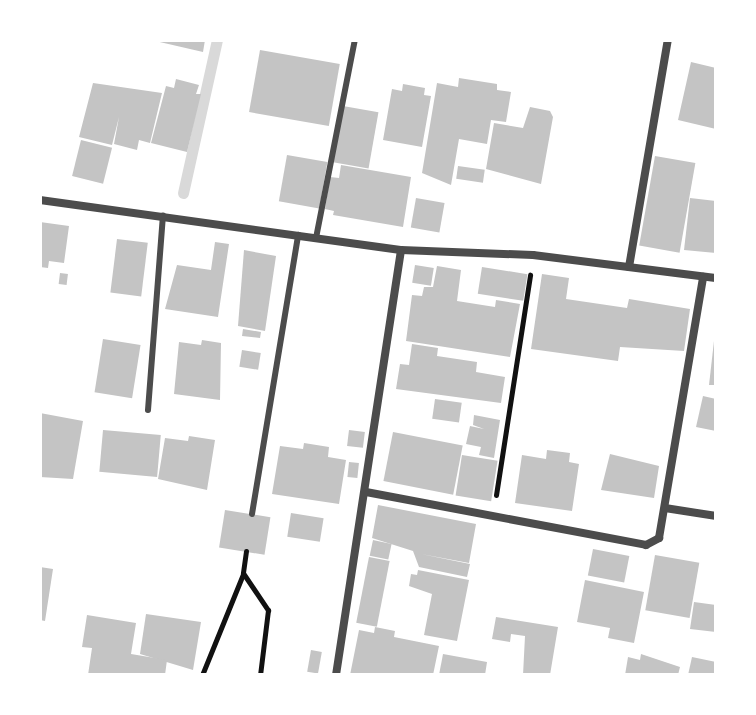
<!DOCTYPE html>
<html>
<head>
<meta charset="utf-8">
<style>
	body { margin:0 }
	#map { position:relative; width:756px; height:715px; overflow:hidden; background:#fff; font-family:Raleway,sans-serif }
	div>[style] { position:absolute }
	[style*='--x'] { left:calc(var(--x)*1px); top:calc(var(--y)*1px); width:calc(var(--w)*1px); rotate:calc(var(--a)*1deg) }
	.stream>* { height:11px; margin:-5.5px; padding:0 5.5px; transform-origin:5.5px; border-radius:5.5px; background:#d9d9d9 }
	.building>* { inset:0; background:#c4c4c4; transform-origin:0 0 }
	.path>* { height:5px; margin:-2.5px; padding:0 2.5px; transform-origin:2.5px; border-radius:2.5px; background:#111 }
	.service>* { height:6px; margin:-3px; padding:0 3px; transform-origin:3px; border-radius:3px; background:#4c4c4c }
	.minor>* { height:8px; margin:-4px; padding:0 4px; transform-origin:4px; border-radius:4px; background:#4c4c4c }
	span { translate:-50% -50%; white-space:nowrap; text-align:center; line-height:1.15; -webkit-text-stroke:7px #fff; paint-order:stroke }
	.frame { position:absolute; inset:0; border:42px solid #fff; pointer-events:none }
</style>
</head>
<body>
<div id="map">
	<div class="stream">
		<i style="--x:183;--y:193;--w:157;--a:-77.5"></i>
	</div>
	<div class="building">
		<i style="clip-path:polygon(151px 40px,205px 40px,203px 52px)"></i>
		<i style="left:260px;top:50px;width:81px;height:63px;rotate:10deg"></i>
		<i style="clip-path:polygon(691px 62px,716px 68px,716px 129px,678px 120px)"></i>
		<i style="clip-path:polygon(459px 78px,497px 84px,497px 90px,511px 92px,506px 122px,491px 120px,487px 144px,459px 139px,451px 185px,422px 173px,437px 83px,458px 87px)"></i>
		<i style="clip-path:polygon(176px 79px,199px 85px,196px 94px,201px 94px,187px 152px,151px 143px,166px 86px,174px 88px)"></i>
		<i style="clip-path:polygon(93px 83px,162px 93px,150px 143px,139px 140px,137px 150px,114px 144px,119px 117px,112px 145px,79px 137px)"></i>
		<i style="clip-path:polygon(403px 84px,425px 88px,424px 95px,431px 96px,422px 147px,383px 140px,392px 89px,402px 91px)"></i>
		<i style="left:343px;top:106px;width:36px;height:57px;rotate:10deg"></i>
		<i style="clip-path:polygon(530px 107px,550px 111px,553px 117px,541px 184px,486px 169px,494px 123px,523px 128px)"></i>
		<i style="left:81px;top:140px;width:32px;height:37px;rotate:14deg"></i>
		<i style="left:287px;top:155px;width:41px;height:47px;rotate:10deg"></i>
		<i style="left:655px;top:156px;width:41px;height:91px;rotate:10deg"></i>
		<i style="clip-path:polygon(341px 165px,411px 177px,403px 227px,333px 215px,334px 211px,325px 209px,330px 177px,339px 178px)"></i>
		<i style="left:458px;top:166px;width:27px;height:13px;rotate:8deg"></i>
		<i style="left:416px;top:198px;width:29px;height:30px;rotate:10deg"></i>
		<i style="clip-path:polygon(690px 198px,716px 201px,716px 253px,684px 250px)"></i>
		<i style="clip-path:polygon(40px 222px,69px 226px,64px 263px,49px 261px,48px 268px,40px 267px)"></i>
		<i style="left:117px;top:239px;width:31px;height:54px;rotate:7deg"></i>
		<i style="clip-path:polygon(215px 242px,229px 244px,218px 317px,165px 309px,177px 265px,211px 270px)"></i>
		<i style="clip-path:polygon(244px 250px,276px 256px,265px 331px,238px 326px)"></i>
		<i style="left:415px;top:265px;width:19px;height:18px;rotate:9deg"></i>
		<i style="clip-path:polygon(437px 266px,461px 270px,457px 301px,495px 307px,496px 300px,520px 304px,510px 357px,406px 341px,412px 295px,422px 296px,424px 287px,433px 287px)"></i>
		<i style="left:482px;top:267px;width:46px;height:27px;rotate:9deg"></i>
		<i style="left:60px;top:273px;width:8px;height:11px;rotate:7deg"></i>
		<i style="clip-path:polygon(542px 274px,569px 278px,566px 299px,627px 308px,629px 299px,690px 309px,684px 351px,620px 347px,618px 361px,531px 349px)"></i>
		<i style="clip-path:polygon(243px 329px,261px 332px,260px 338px,242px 336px)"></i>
		<i style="left:103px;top:339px;width:38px;height:54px;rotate:9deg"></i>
		<i style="clip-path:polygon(202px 340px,221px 343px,220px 400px,174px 394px,179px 342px,201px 345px)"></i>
		<i style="clip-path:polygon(714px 341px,716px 341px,716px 385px,709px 385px)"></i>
		<i style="clip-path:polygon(412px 344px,438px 348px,437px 356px,477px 362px,476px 372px,505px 377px,501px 403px,396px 389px,400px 364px,409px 365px)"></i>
		<i style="left:242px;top:350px;width:19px;height:17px;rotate:9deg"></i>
		<i style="clip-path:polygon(703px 396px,716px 399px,716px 431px,696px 427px)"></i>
		<i style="left:435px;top:399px;width:27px;height:20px;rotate:8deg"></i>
		<i style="clip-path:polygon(40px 413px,83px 421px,73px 479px,40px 477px)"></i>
		<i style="clip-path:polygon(474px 415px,500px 420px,494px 458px,479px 455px,481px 447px,466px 444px,470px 426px,484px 429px,473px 425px)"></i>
		<i style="left:103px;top:430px;width:58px;height:42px;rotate:5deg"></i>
		<i style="left:349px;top:430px;width:16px;height:16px;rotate:7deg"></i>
		<i style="left:393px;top:432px;width:71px;height:50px;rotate:11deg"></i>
		<i style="clip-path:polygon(189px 436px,215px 440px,207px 490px,158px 479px,165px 438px,188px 441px)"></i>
		<i style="clip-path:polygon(304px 443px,329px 447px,328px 457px,346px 460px,339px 504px,272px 494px,280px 446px,303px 449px)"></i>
		<i style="clip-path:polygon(547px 450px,570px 453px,569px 462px,579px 464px,572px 511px,515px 503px,522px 455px,546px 459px)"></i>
		<i style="clip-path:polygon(610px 454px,659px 466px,654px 498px,601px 490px)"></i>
		<i style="left:462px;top:455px;width:36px;height:41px;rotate:9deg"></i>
		<i style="left:349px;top:462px;width:10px;height:15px;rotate:6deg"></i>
		<i style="clip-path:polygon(378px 505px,476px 524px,469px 563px,421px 554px,470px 564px,467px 577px,419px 567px,413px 551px,372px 538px)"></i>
		<i style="left:225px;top:510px;width:46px;height:38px;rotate:9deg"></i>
		<i style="left:291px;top:513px;width:33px;height:24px;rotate:9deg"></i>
		<i style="left:373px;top:540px;width:19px;height:16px;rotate:12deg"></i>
		<i style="left:593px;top:549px;width:37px;height:27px;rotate:11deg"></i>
		<i style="left:655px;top:555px;width:45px;height:56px;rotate:10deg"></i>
		<i style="left:369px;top:557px;width:21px;height:67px;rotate:11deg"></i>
		<i style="clip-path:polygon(40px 567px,53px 569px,45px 621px,40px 620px)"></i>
		<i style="clip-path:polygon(418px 570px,469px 580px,457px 641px,424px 635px,432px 594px,409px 586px,411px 574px,417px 575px)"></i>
		<i style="clip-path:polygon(585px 580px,644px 592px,634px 643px,608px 638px,610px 628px,577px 622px)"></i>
		<i style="clip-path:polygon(694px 602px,716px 605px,716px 632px,690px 629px)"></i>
		<i style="clip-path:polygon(146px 614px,201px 622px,193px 670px,140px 654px)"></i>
		<i style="clip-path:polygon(87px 615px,136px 623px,131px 654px,167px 660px,165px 675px,88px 675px,92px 648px,82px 647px)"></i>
		<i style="clip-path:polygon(496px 617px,558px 627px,550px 675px,523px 675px,525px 636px,511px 634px,510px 642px,492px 639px)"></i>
		<i style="clip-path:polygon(375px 627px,395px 631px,394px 637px,439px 646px,433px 675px,350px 675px,359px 630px,374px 633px)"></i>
		<i style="left:311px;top:650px;width:11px;height:22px;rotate:10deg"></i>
		<i style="clip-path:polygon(443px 654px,487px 662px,485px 675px,439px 675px)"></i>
		<i style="clip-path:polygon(641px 654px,680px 667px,678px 675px,625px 675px,628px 657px,640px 660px)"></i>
		<i style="clip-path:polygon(692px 657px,716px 662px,716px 675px,688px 675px)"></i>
	</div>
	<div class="path">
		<i style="--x:496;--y:495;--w:223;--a:-81.2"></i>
		<i style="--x:246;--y:551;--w:22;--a:98"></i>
		<i style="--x:243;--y:573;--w:45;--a:56"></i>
		<i style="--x:268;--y:610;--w:65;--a:97"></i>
		<i style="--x:202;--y:675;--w:109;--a:-67.9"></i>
	</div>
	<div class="service">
		<i style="--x:316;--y:238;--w:202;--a:-78.9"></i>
		<i style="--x:148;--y:410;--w:195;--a:-85.6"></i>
		<i style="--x:252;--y:514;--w:283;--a:-80.6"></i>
	</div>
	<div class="minor">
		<i style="--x:40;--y:200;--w:364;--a:7.9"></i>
		<i style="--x:401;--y:250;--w:132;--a:2.2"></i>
		<i style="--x:533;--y:255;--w:184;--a:7.2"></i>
		<i style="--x:629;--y:267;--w:230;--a:-80.3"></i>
		<i style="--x:366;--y:492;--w:285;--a:10.7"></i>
		<i style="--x:646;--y:545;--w:15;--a:-28"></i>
		<i style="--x:659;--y:538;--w:265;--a:-80.4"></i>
		<i style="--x:665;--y:508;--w:52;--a:8.9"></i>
		<i style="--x:336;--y:675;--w:430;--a:-81.3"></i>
	</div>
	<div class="frame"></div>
</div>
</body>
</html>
